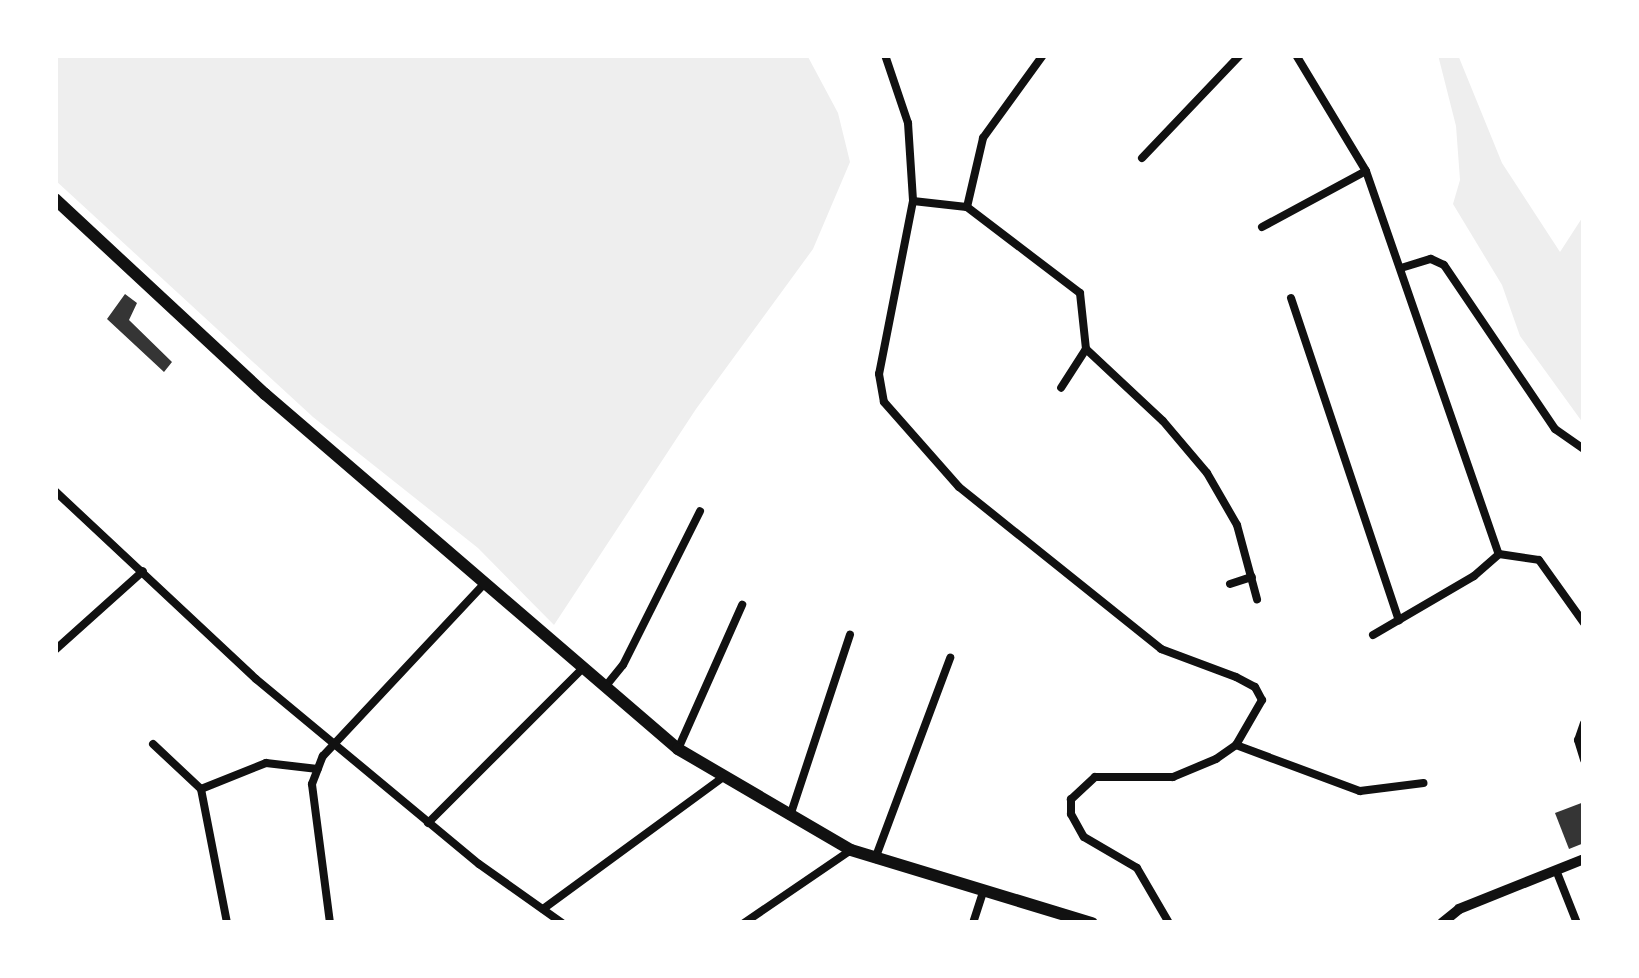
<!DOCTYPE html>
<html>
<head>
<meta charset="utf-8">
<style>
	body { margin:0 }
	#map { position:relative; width:1639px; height:978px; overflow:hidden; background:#fff; font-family:Inter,sans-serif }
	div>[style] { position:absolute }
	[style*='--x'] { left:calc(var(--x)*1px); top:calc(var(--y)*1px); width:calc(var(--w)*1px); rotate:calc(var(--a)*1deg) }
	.green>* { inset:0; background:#eee }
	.building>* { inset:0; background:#353535 }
	.minor>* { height:8px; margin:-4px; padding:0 4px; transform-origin:4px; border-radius:4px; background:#111 }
	.tertiary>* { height:10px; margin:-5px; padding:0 5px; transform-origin:5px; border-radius:5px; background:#111 }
	.primary>* { height:12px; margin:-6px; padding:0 6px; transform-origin:6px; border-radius:6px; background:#111 }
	span { translate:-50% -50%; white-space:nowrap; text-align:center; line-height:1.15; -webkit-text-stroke:10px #fff; paint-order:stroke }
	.frame { position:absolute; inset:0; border:58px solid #fff; pointer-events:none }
</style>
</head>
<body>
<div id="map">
	<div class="green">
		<i style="clip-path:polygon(55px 55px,807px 55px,838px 113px,850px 162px,813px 249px,696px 409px,554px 625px,478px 548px,313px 417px,55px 180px)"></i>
		<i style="clip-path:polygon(1438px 55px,1458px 55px,1502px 163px,1560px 252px,1584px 215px,1583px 423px,1520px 336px,1502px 285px,1453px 204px,1460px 180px,1456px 126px)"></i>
	</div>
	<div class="building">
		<i style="clip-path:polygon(125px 294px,137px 303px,129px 320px,172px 362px,164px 372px,107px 319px)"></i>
		<i style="clip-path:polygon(1584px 802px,1584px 843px,1569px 849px,1555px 813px)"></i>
	</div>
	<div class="minor">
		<i style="--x:885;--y:55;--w:72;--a:71.3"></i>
		<i style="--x:908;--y:123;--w:78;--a:86.3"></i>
		<i style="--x:913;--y:201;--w:176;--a:101.1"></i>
		<i style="--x:879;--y:374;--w:28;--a:80"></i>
		<i style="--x:884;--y:402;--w:113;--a:48.6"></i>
		<i style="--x:959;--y:487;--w:259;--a:38.7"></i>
		<i style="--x:1161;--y:649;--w:80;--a:20.5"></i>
		<i style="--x:1236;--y:677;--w:21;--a:28"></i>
		<i style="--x:1255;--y:687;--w:15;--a:62"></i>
		<i style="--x:1262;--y:700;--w:52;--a:120"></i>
		<i style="--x:1236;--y:745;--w:24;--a:145"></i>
		<i style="--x:1216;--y:759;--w:47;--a:157.3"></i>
		<i style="--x:1173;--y:777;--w:78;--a:180"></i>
		<i style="--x:1095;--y:777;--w:33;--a:137"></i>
		<i style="--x:1071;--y:799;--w:15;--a:90"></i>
		<i style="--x:1071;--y:814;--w:26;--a:61"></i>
		<i style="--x:1084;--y:837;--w:61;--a:30.3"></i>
		<i style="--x:1137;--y:868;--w:64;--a:59.8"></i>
		<i style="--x:1296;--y:55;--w:135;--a:58.9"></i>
		<i style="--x:1366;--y:171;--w:405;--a:70.9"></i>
		<i style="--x:1142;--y:158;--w:142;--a:-46.4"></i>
		<i style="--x:913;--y:201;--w:54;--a:6.3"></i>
		<i style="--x:967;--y:207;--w:142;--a:37.3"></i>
		<i style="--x:1080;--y:293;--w:56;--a:83.9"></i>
		<i style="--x:1086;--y:349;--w:46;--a:122.7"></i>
		<i style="--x:967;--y:207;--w:71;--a:-76.9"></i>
		<i style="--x:983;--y:138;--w:102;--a:-54.1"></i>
		<i style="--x:1262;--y:227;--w:118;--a:-28.3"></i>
		<i style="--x:1401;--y:268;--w:31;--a:-17"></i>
		<i style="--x:1431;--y:259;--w:14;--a:25"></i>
		<i style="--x:1444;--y:265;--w:198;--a:55.9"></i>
		<i style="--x:1555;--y:429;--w:35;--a:35"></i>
		<i style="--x:1291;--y:298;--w:340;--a:71.5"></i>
		<i style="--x:1086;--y:349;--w:105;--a:43.1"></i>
		<i style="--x:1163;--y:421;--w:68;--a:49.8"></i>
		<i style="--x:1207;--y:473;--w:60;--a:60"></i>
		<i style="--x:1237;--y:525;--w:77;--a:74.9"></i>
		<i style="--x:55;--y:491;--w:275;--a:43.1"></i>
		<i style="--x:256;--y:679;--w:290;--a:39.7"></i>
		<i style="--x:479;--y:864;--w:102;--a:35.4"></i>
		<i style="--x:1499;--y:554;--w:40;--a:8.5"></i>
		<i style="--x:1539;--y:560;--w:77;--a:54.5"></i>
		<i style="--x:1230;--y:584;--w:23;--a:-18"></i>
		<i style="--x:1373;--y:635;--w:117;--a:-30.3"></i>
		<i style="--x:1474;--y:576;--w:33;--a:-41"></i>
		<i style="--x:55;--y:650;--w:118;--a:-41.9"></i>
		<i style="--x:605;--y:687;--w:28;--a:-51"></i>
		<i style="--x:623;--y:665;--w:172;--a:-63.4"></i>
		<i style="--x:1584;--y:723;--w:18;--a:109"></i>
		<i style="--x:1578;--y:740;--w:21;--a:73"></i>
		<i style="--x:153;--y:744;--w:66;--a:43.2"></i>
		<i style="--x:201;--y:789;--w:136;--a:79"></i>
		<i style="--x:1236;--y:745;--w:132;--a:20.4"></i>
		<i style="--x:1360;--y:791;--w:64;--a:-7.2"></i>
		<i style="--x:678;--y:749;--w:158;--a:-66"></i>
		<i style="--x:201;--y:789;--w:70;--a:-21.8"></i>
		<i style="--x:266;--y:763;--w:52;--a:6.6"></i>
		<i style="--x:790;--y:816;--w:191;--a:-71.7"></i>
		<i style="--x:428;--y:823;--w:216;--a:-45"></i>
		<i style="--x:875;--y:859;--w:215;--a:-69.5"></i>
		<i style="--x:1556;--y:870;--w:57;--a:68.4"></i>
		<i style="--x:543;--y:909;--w:222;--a:-36.2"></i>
		<i style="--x:330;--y:923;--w:140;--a:-97.4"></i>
		<i style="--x:312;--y:784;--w:30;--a:-69"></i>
		<i style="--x:323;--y:756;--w:237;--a:-46.9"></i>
		<i style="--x:744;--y:923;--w:130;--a:-34.3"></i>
		<i style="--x:973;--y:923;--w:32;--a:-72"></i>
	</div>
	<div class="tertiary">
		<i style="--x:1442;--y:923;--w:22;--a:-39"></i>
		<i style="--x:1459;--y:909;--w:135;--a:-21.8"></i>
	</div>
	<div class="primary">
		<i style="--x:55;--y:199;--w:287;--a:42.9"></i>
		<i style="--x:265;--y:394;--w:545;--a:40.68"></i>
		<i style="--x:678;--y:749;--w:200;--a:30.3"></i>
		<i style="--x:851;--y:850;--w:252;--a:16.9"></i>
	</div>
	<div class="frame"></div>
</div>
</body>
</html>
